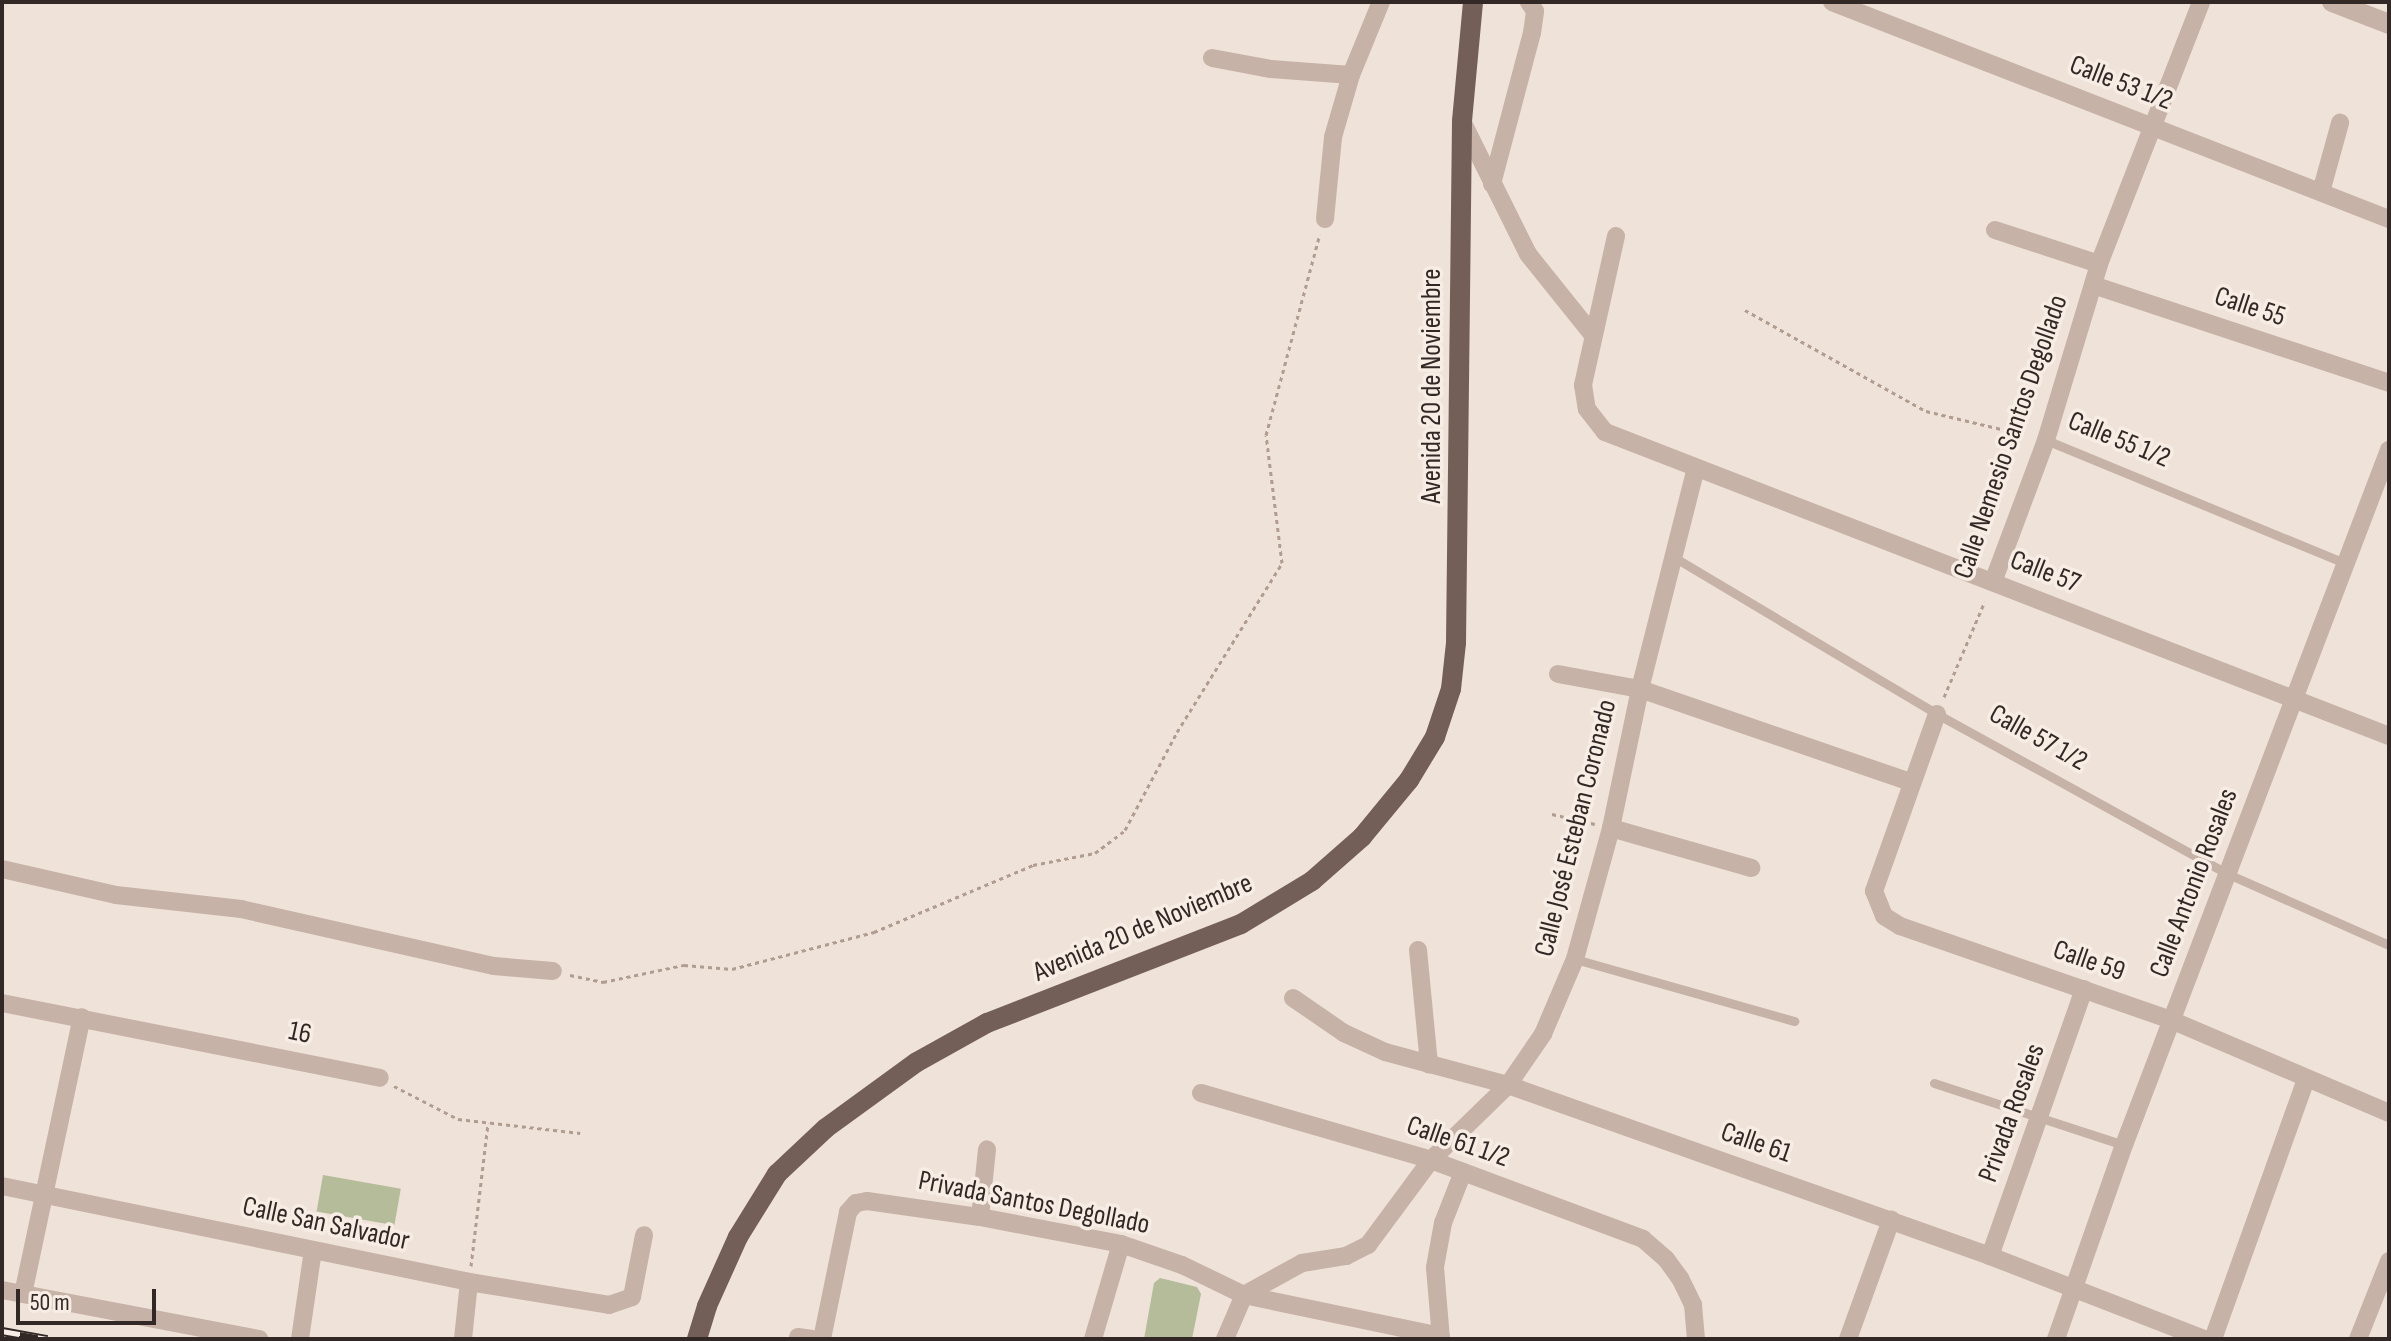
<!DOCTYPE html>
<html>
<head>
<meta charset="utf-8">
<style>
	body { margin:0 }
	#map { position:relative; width:2391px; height:1341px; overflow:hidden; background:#efe2d9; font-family:"Sofia Sans Condensed",sans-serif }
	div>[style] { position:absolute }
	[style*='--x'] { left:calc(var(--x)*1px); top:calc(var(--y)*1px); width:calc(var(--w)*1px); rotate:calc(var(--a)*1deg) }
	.green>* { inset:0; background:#b4bc9a; transform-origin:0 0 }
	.path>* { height:3px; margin-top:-1.5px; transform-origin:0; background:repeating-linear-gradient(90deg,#b19c90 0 4px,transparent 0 8px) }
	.service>* { height:9px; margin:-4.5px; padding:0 4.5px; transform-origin:4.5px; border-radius:4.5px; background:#c6b2a6 }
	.minor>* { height:18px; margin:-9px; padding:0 9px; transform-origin:9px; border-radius:9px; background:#c6b2a6 }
	.tertiary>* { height:20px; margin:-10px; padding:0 10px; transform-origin:10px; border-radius:10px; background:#c6b2a6 }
	.primary>* { height:20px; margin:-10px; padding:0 10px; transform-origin:10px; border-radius:10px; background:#735f58 }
	.rail>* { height:9px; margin-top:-4.5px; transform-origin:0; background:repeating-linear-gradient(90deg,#f7ede4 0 18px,#322926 0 36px); box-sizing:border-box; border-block:2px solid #322926 }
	span { translate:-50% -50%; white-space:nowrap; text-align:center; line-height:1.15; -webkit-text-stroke:7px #f7ede4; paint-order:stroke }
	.street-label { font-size:28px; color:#322926 }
	.frame { position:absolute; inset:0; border:4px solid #322926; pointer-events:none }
	.scale { position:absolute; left:16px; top:1289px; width:140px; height:36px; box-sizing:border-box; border:4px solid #322926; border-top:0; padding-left:10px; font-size:24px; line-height:28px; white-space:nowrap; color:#322926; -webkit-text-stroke:6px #f7ede4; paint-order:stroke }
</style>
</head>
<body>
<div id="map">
	<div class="green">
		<i style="left:323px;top:1175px;width:79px;height:37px;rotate:10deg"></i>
		<i style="clip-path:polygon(1160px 1278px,1197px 1287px,1201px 1294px,1192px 1339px,1144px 1339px,1154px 1283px)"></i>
	</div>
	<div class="path">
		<i style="--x:1745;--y:310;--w:207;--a:29.2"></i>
		<i style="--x:1926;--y:411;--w:103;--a:13.5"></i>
		<i style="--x:1944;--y:697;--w:104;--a:-66.9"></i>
		<i style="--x:1552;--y:814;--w:44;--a:13.1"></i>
		<i style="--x:570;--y:975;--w:34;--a:12"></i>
		<i style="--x:603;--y:982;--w:83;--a:-11.9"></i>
		<i style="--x:684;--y:965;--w:48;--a:4.8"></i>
		<i style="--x:732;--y:969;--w:147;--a:-14.6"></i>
		<i style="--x:874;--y:932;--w:173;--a:-22.8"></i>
		<i style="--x:1033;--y:865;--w:63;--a:-11"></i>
		<i style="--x:1095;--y:853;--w:38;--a:-37"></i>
		<i style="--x:1125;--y:830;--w:111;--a:-62"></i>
		<i style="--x:1177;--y:732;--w:199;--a:-58.1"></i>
		<i style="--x:1282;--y:563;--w:129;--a:-97.1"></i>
		<i style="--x:1266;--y:435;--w:208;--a:-75"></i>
		<i style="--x:394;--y:1086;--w:72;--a:27.3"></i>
		<i style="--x:458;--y:1119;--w:123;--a:6.5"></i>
		<i style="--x:471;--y:1266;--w:144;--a:-83.2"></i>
	</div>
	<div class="service">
		<i style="--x:2046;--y:440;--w:322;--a:22.4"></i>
		<i style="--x:1672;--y:556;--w:309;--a:30.8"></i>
		<i style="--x:1937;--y:714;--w:332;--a:28.8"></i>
		<i style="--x:2228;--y:874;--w:176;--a:23.8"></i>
		<i style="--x:1575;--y:959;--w:228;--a:15.8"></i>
		<i style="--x:1934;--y:1083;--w:200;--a:18.1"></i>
	</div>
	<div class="minor">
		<i style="--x:1832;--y:2;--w:598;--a:21.29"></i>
		<i style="--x:1212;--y:58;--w:60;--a:10.6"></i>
		<i style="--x:1271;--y:69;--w:80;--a:4.3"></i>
		<i style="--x:1462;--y:121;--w:148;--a:63.6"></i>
		<i style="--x:1528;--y:254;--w:102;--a:51.3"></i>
		<i style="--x:1492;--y:184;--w:156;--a:-75.2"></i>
		<i style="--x:1532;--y:33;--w:22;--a:-82"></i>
		<i style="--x:1535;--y:11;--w:11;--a:-124"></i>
		<i style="--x:2321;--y:192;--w:72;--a:-74.6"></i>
		<i style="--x:1325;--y:219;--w:82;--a:-84.4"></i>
		<i style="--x:1333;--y:137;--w:65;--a:-73.8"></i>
		<i style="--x:1351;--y:75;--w:79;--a:-67.7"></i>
		<i style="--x:1995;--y:230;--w:109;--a:18.1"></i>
		<i style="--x:1616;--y:236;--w:153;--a:102.5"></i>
		<i style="--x:1583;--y:385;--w:24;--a:81"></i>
		<i style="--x:1587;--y:409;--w:29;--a:52"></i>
		<i style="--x:1605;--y:432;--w:841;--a:21.19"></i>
		<i style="--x:2093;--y:285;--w:312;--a:18.3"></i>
		<i style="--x:1993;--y:582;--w:152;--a:-69.5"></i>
		<i style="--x:2046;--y:440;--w:184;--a:-73.2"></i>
		<i style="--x:2099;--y:264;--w:281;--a:-68.7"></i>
		<i style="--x:1558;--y:674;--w:83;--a:10.4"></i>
		<i style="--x:1640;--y:689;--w:286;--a:19"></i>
		<i style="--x:1937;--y:714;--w:188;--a:109.6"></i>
		<i style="--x:1874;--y:891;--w:27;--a:68"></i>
		<i style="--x:1884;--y:916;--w:19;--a:32"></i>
		<i style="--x:1900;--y:926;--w:287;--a:19.1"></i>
		<i style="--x:2171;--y:1020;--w:237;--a:23.1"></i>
		<i style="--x:1611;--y:828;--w:146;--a:15.9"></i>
		<i style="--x:2;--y:869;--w:117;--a:12.8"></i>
		<i style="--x:116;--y:895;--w:126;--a:6.4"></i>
		<i style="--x:241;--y:909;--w:259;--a:12.7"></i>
		<i style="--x:494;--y:966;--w:59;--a:4.8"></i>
		<i style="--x:1418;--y:950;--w:115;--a:84.5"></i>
		<i style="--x:1293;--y:998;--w:62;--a:34.5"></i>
		<i style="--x:1344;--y:1033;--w:45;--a:24.9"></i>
		<i style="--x:1385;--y:1052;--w:127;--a:15"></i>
		<i style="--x:1508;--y:1085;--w:511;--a:19.53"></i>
		<i style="--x:1990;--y:1256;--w:230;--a:21.2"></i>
		<i style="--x:2;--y:1003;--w:385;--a:11.2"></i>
		<i style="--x:1201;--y:1093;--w:240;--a:16.2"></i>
		<i style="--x:1431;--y:1160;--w:226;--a:20.4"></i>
		<i style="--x:1643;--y:1239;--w:30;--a:41"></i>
		<i style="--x:1666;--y:1259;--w:24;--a:54"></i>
		<i style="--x:1680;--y:1278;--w:30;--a:64"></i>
		<i style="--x:1693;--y:1305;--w:34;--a:85"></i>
		<i style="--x:2;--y:1186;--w:477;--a:11.6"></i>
		<i style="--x:469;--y:1282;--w:142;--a:9.3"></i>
		<i style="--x:609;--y:1305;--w:24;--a:-19"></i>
		<i style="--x:632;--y:1297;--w:63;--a:-79"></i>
		<i style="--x:980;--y:1217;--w:68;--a:-84.1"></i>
		<i style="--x:1990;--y:1256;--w:283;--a:-70.6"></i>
		<i style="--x:2;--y:1290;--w:262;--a:10.8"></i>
		<i style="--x:23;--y:1294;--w:283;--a:-78"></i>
		<i style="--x:798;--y:1337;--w:14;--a:8"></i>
		<i style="--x:300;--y:1339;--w:90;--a:-81.7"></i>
		<i style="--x:463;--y:1339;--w:57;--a:-84"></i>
		<i style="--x:822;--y:1339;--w:130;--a:-78.4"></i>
		<i style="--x:848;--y:1212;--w:12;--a:-48"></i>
		<i style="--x:856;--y:1203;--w:11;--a:-10"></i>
		<i style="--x:867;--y:1201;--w:114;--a:8.1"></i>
		<i style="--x:980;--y:1217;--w:144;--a:10.8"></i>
		<i style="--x:1121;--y:1244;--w:65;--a:19"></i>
		<i style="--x:1182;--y:1265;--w:69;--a:25.8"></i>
		<i style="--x:1244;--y:1295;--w:201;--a:11.8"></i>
		<i style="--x:1093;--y:1339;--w:99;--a:-73.6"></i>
		<i style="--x:1225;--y:1339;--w:48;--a:-66.6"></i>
		<i style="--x:1244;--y:1295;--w:66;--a:-28.9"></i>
		<i style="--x:1302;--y:1263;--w:45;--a:-9"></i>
		<i style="--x:1346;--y:1256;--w:25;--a:-27"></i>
		<i style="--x:1368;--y:1245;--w:106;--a:-53.5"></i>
		<i style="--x:1431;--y:1160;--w:107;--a:-44.2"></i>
		<i style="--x:1508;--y:1085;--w:62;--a:-55.5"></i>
		<i style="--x:1543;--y:1034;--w:82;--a:-66.9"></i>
		<i style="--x:1575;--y:959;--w:136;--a:-74.6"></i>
		<i style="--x:1611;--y:828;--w:142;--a:-78.2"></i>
		<i style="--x:1640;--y:689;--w:228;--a:-75.8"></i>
		<i style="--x:1441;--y:1339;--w:72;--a:-94.8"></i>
		<i style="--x:1435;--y:1267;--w:45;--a:-79.7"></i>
		<i style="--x:1443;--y:1223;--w:55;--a:-68.6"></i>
		<i style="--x:1848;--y:1339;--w:127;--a:-70.1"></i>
		<i style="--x:2056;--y:1339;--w:206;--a:-70.7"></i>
		<i style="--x:2124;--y:1145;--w:744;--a:-69.13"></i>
		<i style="--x:2213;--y:1339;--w:276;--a:-70.3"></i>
		<i style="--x:2358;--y:1339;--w:84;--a:-68.3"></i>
	</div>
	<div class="tertiary">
		<i style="--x:2332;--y:2;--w:61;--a:21.1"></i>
	</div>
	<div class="primary">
		<i style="--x:697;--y:1339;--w:34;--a:-73"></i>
		<i style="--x:707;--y:1306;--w:76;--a:-65.8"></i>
		<i style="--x:738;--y:1237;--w:74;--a:-58.2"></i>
		<i style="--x:777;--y:1174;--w:67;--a:-43.2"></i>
		<i style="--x:826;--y:1128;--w:112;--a:-36"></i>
		<i style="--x:917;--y:1062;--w:80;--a:-29.1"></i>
		<i style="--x:987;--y:1023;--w:273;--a:-21.3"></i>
		<i style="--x:1241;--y:924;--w:83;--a:-31.2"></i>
		<i style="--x:1312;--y:881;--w:67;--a:-41.3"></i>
		<i style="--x:1362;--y:837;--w:74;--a:-50.5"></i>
		<i style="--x:1409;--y:780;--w:50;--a:-58.8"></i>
		<i style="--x:1435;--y:737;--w:51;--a:-71.6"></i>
		<i style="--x:1451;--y:689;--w:46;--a:-83.8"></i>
		<i style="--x:1456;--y:643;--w:522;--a:-89.34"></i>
		<i style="--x:1462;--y:121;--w:120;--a:-84.7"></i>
	</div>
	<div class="rail">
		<i style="--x:2;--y:1331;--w:46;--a:10.1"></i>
	</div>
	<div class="street-label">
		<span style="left:2121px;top:83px;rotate:21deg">Calle 53 1/2</span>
		<span style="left:2250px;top:307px;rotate:18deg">Calle 55</span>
		<span style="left:1432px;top:386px;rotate:-90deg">Avenida 20 de Noviembre</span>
		<span style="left:2011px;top:437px;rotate:-71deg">Calle Nemesio Santos Degollado</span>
		<span style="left:2119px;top:440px;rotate:22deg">Calle 55 1/2</span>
		<span style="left:2045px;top:572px;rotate:21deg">Calle 57</span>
		<span style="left:2038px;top:738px;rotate:29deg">Calle 57 1/2</span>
		<span style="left:1576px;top:828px;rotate:-76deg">Calle José Esteban Coronado</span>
		<span style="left:2194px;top:883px;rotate:-69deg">Calle Antonio Rosales</span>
		<span style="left:1143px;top:928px;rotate:-23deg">Avenida 20 de Noviembre</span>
		<span style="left:2089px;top:961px;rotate:19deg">Calle 59</span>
		<span style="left:300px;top:1033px;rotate:12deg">16</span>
		<span style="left:2012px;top:1113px;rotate:-70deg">Privada Rosales</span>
		<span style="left:1458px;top:1142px;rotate:19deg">Calle 61 1/2</span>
		<span style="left:1756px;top:1143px;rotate:19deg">Calle 61</span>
		<span style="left:1034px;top:1203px;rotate:11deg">Privada Santos Degollado</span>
		<span style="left:326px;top:1224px;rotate:12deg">Calle San Salvador</span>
	</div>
	<div class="frame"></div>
	<div class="scale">50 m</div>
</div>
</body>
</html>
